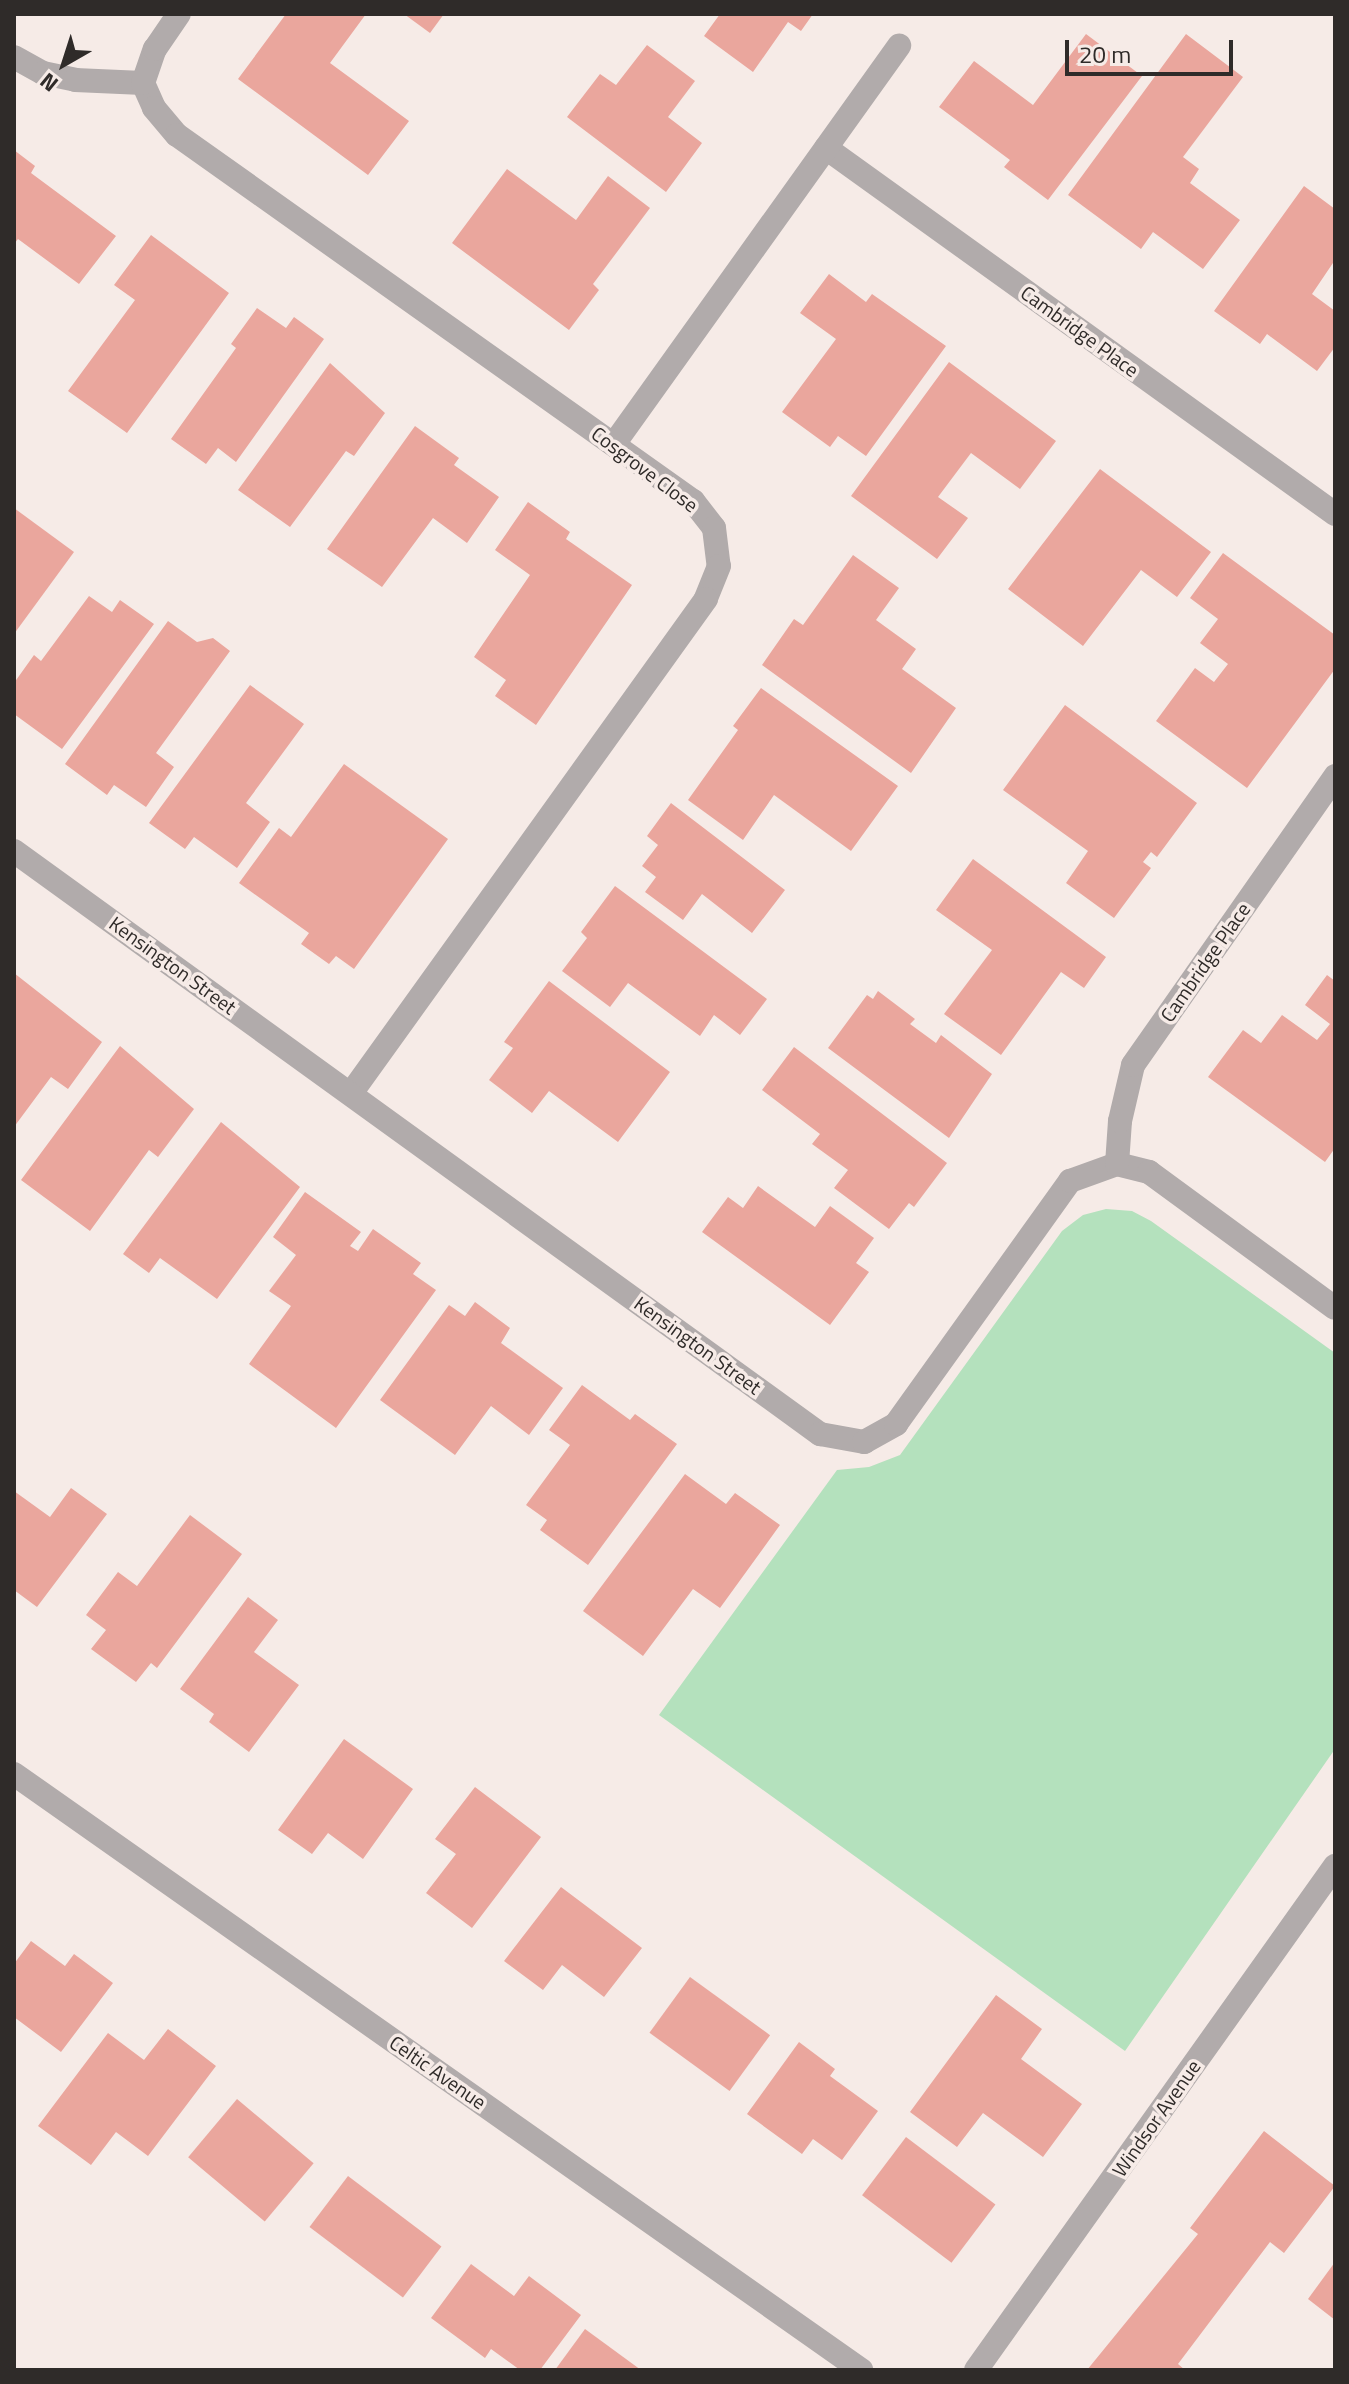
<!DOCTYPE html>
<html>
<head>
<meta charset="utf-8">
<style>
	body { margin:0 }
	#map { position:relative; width:1349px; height:2384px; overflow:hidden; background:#f6ebe7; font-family:"Titillium Web",sans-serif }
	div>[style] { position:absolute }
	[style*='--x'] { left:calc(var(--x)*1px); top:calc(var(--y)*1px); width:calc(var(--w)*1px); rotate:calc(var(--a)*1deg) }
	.green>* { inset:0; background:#b4e1bd }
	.building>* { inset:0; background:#eaa69d; transform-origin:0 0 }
	.minor>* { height:24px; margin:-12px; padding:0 12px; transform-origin:12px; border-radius:12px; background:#b1abab }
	span { translate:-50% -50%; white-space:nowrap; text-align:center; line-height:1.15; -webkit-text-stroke:7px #f6ebe7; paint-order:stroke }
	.street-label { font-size:20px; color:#2f2b29 }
	.frame { position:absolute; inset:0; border:16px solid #2f2b29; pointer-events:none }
	.north { position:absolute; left:24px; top:24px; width:80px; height:80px; -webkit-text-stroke:6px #f6ebe7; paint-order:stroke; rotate:219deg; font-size:22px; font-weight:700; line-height:32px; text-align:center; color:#2f2b29 }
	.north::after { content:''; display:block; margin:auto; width:28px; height:36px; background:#2f2b29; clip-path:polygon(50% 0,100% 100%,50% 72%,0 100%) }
	.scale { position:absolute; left:1065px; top:40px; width:168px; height:36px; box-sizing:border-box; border:4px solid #2f2b29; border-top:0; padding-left:10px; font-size:24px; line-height:28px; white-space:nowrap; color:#2f2b29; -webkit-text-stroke:6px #f6ebe7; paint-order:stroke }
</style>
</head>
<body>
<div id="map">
	<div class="green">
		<i style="clip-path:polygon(1106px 1209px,1132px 1211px,1151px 1221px,1335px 1353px,1335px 1749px,1125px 2051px,659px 1715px,837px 1470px,869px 1467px,900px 1455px,1062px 1231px,1083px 1215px)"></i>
	</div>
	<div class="building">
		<i style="clip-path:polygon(286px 14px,366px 14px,330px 63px,409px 121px,368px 175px,238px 79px)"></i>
		<i style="clip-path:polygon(404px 14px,444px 14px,430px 33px)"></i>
		<i style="clip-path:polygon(720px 14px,813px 14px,801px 31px,788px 22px,753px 72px,704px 36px)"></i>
		<i style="clip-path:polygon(1086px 34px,1142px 76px,1048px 200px,1004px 167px,1010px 160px,939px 107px,974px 61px,1033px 105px)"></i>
		<i style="clip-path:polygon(1186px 34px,1243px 77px,1183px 157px,1199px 169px,1190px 183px,1240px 220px,1203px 269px,1153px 232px,1141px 249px,1068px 195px)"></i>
		<i style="clip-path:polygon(647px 45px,695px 81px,668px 117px,702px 143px,666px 192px,567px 117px,600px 74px,616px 85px)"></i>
		<i style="clip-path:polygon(14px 150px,35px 166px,31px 173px,116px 236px,79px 284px,18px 239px,14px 244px)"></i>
		<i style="clip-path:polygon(507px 169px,576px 220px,608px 176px,650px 208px,593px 284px,599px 290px,569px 330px,452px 243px)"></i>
		<i style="clip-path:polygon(1304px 186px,1335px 209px,1335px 260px,1312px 294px,1335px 311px,1335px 347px,1317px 371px,1267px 334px,1260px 344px,1214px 311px)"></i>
		<i style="clip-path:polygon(151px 235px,229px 293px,127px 433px,68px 391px,135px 300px,114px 285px)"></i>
		<i style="clip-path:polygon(829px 274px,866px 302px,872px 294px,946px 346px,866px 456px,838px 436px,830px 447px,782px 412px,836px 339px,800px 313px)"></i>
		<i style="clip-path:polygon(257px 308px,286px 328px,294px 317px,324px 339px,236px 462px,218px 448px,206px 464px,171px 439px,236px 348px,231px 344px)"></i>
		<i style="clip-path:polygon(949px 362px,1056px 441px,1020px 489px,971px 453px,938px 497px,968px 518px,937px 559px,851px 496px)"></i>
		<i style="clip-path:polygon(330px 363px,385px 413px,354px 456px,346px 451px,290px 527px,238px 490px)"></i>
		<i style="clip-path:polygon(415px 426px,459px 458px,454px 465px,499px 497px,467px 543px,433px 518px,382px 587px,327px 549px)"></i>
		<i style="clip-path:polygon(1100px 469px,1211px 552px,1177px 597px,1141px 570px,1083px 646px,1008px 589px)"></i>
		<i style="clip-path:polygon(528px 502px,570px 532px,566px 539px,632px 585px,536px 725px,495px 696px,506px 680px,474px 657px,530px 575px,495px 550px)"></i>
		<i style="clip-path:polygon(14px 508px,74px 552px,14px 634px)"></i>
		<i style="clip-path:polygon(1223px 553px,1335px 635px,1335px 669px,1247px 788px,1156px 721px,1195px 668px,1214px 682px,1228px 664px,1200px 643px,1218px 619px,1190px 598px)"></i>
		<i style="clip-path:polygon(853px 555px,899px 588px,876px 620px,916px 649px,902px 669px,956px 708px,911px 773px,762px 665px,794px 619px,803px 625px)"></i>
		<i style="clip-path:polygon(89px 596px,112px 612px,120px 600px,154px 624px,62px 749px,14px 714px,14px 683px,34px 655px,41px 661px)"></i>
		<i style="clip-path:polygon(168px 621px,197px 642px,213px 638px,230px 651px,156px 753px,174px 767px,146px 807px,114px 785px,107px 795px,65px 764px)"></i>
		<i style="clip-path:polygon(250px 685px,304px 724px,246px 803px,270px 822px,237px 868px,194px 837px,185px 849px,149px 823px)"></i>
		<i style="clip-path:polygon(761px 688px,898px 786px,851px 851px,774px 795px,743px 840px,688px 800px,738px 730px,733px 726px)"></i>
		<i style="clip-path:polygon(1065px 705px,1197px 803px,1157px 857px,1151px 852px,1143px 862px,1151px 868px,1114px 918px,1066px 883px,1088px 851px,1003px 790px)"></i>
		<i style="clip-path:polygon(344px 764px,448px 839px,354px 969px,336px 956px,329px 964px,301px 944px,309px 933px,239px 883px,279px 828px,291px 837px)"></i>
		<i style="clip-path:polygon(671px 803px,785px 890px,752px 933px,702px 894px,683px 920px,645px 892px,656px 877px,642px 866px,658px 845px,647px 836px)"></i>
		<i style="clip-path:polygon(973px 859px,1106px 957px,1084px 988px,1061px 972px,1001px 1055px,944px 1014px,992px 950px,936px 910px)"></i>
		<i style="clip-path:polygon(615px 886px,767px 999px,740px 1035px,714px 1015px,700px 1036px,628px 983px,610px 1007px,562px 971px,587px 938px,581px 932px)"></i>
		<i style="clip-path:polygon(14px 973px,102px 1042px,68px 1089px,51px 1077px,14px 1127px)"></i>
		<i style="clip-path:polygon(1327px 975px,1335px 981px,1335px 1148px,1325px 1162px,1208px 1077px,1243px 1030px,1261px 1043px,1282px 1015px,1317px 1040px,1330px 1024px,1305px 1005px)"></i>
		<i style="clip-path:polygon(549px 981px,670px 1072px,618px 1142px,549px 1091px,532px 1113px,489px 1080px,513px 1048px,504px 1042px)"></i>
		<i style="clip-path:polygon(878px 991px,915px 1019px,910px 1024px,936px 1043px,941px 1035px,992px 1074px,949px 1138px,828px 1048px,867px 995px,873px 999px)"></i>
		<i style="clip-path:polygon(120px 1046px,194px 1109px,158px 1157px,149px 1150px,90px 1231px,21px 1180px)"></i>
		<i style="clip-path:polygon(794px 1047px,947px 1163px,914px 1207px,909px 1203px,889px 1229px,834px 1188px,848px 1170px,812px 1144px,820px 1134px,762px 1090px)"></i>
		<i style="clip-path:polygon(221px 1122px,300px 1187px,217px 1299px,160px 1258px,149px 1273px,123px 1254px)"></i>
		<i style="clip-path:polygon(758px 1186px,815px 1227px,830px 1206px,874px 1238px,856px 1263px,869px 1272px,830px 1325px,702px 1232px,728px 1197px,743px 1208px)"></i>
		<i style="clip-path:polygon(305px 1192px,361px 1232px,350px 1246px,358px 1251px,373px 1229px,421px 1263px,413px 1274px,436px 1290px,336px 1428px,249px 1364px,291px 1306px,269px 1291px,296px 1255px,273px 1237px)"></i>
		<i style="clip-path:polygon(475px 1302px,510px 1328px,501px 1343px,563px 1388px,529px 1435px,491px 1406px,455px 1455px,380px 1400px,449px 1305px,465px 1316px)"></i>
		<i style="clip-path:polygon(582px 1385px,630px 1420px,635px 1414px,677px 1444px,588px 1565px,540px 1530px,547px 1520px,526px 1505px,570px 1445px,549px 1430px)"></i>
		<i style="clip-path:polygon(685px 1474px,726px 1504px,735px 1493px,780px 1525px,720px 1608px,693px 1589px,643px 1656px,583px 1611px)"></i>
		<i style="clip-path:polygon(71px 1488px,107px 1514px,37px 1607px,14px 1590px,14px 1491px,50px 1517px)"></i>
		<i style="clip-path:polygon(190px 1515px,242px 1554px,157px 1668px,151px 1663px,136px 1682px,91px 1649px,106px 1630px,86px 1615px,118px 1572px,137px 1586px)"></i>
		<i style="clip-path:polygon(248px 1597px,278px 1620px,254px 1652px,299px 1685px,249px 1752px,209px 1722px,214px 1714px,180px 1689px)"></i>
		<i style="clip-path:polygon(344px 1739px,413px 1789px,363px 1859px,328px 1833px,312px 1854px,278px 1830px)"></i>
		<i style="clip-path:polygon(475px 1787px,541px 1837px,472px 1928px,426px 1893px,456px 1854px,435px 1839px)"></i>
		<i style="clip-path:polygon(561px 1887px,642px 1948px,604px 1997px,562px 1965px,543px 1990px,504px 1961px)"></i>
		<i style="clip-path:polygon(31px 1941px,65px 1966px,74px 1954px,113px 1983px,61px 2052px,14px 2017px,14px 1964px)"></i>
		<i style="left:690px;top:1977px;width:99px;height:69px;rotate:36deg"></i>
		<i style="clip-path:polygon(996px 1995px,1042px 2029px,1021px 2059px,1082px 2104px,1043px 2157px,983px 2113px,957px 2147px,910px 2112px)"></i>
		<i style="clip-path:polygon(168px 2029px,216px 2066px,148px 2156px,116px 2132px,91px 2165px,38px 2126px,108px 2033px,144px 2060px)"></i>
		<i style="clip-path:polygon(799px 2042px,835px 2069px,830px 2076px,878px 2111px,842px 2160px,813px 2139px,802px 2154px,747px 2114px)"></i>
		<i style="left:237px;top:2099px;width:100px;height:76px;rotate:40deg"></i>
		<i style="clip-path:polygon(1264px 2131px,1335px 2186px,1284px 2253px,1270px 2242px,1178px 2364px,1185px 2370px,1087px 2370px,1198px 2234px,1190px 2228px)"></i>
		<i style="left:906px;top:2137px;width:112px;height:73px;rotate:37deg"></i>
		<i style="left:348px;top:2176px;width:117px;height:64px;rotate:37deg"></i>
		<i style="clip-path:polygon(1335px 2262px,1335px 2320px,1308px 2299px)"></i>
		<i style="clip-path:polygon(471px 2264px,514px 2296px,529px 2276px,581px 2315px,540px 2370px,520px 2370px,491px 2349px,485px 2358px,431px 2318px)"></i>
		<i style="clip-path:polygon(585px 2329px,641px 2370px,555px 2370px)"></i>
	</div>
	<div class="minor">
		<i style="--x:14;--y:57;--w:33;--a:29"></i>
		<i style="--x:43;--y:73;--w:33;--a:12"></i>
		<i style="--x:75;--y:80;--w:68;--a:2.5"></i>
		<i style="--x:143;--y:83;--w:27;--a:66"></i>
		<i style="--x:154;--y:108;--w:35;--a:50"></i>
		<i style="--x:177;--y:135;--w:633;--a:35.35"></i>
		<i style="--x:693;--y:501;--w:34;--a:52"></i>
		<i style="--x:714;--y:528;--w:38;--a:83"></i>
		<i style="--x:719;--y:566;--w:35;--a:112"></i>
		<i style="--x:706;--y:599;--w:607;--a:125.68"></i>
		<i style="--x:143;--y:83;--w:36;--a:-71"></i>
		<i style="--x:155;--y:49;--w:42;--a:-55.6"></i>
		<i style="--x:826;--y:148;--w:627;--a:35.72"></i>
		<i style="--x:614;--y:444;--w:490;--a:-54.4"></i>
		<i style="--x:14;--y:851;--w:995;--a:35.88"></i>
		<i style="--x:820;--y:1434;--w:45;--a:10.3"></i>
		<i style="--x:864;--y:1442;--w:37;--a:-29"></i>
		<i style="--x:896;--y:1424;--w:299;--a:-54.4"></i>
		<i style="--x:1070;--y:1181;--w:50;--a:-19.9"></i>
		<i style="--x:1117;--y:1164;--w:33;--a:14"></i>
		<i style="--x:1149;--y:1172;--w:230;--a:36.2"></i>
		<i style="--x:1117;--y:1164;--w:43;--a:-86"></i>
		<i style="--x:1120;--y:1121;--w:57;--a:-76.9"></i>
		<i style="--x:1133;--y:1065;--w:353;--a:-55"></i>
		<i style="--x:14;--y:1774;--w:1036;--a:35.13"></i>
		<i style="--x:976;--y:2370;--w:619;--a:-54.54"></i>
	</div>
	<div class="street-label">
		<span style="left:1080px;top:331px;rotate:36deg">Cambridge Place</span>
		<span style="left:645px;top:469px;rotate:37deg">Cosgrove Close</span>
		<span style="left:1205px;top:962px;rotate:-55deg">Cambridge Place</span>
		<span style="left:173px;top:965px;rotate:36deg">Kensington Street</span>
		<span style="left:698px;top:1345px;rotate:36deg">Kensington Street</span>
		<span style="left:438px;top:2072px;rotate:35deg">Celtic Avenue</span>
		<span style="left:1156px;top:2118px;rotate:-55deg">Windsor Avenue</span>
	</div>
	<div class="frame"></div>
	<div class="north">N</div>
	<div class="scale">20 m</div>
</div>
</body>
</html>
